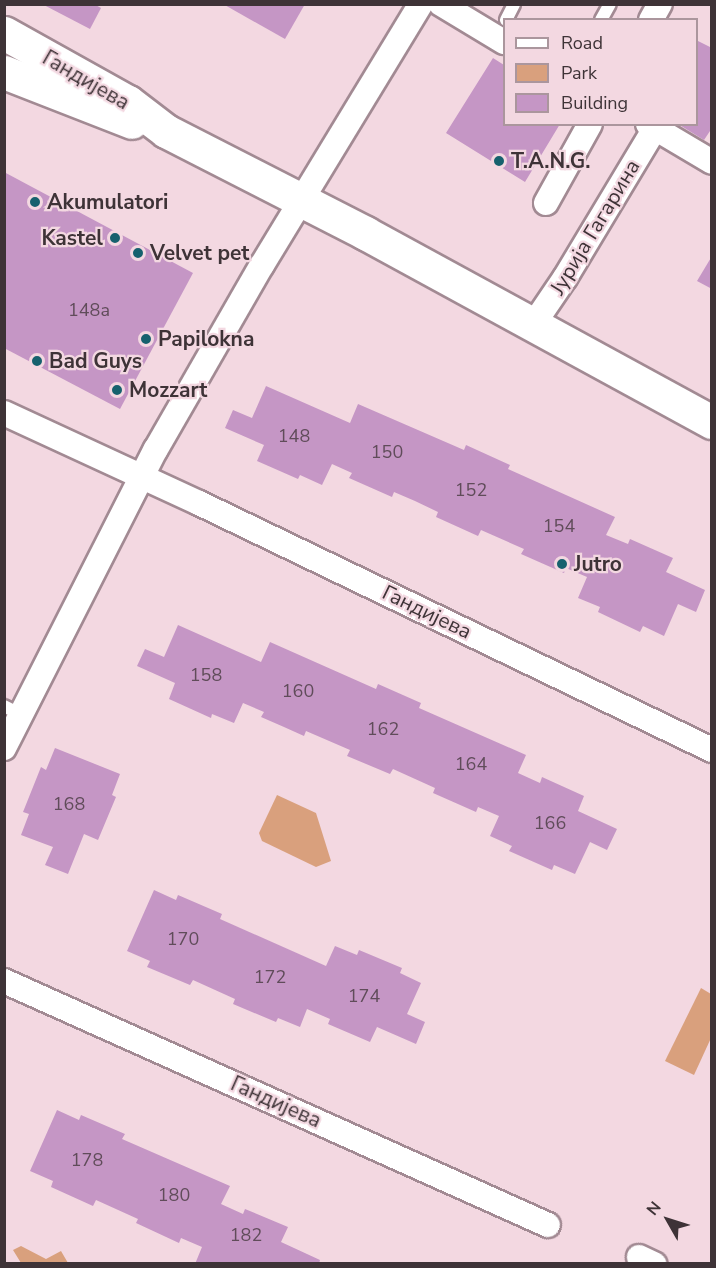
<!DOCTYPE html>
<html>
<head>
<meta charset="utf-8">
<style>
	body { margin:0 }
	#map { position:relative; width:716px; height:1268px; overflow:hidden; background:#f3d8e1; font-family:"Nunito Sans",sans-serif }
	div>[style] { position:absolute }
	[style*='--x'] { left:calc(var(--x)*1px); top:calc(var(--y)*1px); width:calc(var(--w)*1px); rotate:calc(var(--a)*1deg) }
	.green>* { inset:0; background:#d9a07d }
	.building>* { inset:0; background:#c596c5 }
	.roads { filter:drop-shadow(2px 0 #a28a93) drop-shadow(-2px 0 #a28a93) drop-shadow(0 2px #a28a93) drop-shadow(0 -2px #a28a93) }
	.lane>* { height:12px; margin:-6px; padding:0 6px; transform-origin:6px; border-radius:6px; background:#fff }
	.street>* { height:24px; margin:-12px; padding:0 12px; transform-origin:12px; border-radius:12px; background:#fff }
	.secondary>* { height:33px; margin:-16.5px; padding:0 16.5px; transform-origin:16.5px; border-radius:16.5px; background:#fff }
	.dots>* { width:16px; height:16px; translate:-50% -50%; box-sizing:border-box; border:3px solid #f3d8e1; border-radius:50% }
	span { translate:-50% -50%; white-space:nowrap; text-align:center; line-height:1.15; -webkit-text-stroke:4.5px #f3d8e1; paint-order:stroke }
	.number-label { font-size:18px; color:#604c5a }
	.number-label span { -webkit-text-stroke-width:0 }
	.street-label { font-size:21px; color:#3e3337 }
	.poi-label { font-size:21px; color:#3e3337; font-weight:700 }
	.left { translate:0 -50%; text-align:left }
	.right { translate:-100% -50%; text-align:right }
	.frame { position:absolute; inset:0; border:6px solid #3e3337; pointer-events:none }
	.legend { position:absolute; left:503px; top:18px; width:195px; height:108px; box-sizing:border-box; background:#f3d8e1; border:2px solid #ab969d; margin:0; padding:8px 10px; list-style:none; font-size:18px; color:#3e3337 }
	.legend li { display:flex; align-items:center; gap:12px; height:30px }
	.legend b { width:30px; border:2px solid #ab969d }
	.north { position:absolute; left:638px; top:1190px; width:60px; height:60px; -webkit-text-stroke:4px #f3d8e1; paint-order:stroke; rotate:309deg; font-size:16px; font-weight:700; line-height:24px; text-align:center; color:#3e3337 }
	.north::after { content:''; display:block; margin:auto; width:21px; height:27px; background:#3e3337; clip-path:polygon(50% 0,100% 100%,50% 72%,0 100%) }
</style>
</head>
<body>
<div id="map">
	<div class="green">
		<i style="clip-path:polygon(277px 795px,316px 813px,331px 861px,316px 867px,262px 841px,259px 833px)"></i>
		<i style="clip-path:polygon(701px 988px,711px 994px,711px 1038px,694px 1075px,665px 1061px)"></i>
		<i style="clip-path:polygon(21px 1246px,46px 1259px,61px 1251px,68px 1263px,21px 1263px,13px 1250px)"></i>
	</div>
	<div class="building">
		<i style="clip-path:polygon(42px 4px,94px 4px,101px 8px,90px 29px)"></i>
		<i style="clip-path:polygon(223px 4px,305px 4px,285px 39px)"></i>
		<i style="clip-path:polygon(696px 40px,712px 48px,712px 128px,704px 140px,678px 124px,696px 124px)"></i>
		<i style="clip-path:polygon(493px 58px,504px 65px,504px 124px,560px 124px,525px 182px,446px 133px)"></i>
		<i style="clip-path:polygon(4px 172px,193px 273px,120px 409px,4px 348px)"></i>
		<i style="clip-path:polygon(712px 256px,712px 289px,697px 281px)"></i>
		<i style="clip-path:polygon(266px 386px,350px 423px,358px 404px,464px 450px,466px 445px,510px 465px,508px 469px,615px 517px,606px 535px,628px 544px,630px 539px,673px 558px,666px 572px,705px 590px,696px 612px,678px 604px,664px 636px,643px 626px,640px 632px,598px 612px,600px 607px,578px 598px,587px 577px,566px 568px,564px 573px,521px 554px,524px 549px,481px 530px,478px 536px,436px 517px,438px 512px,415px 501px,394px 492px,392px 497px,349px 478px,352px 473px,332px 464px,322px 485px,300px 475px,298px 479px,257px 461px,264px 445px,225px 428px,233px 410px,252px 418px)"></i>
		<i style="clip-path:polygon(178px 625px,261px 662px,270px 642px,376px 689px,378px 684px,421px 703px,419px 708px,526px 755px,518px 773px,540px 783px,542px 777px,584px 796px,578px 811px,617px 829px,607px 850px,590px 842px,575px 874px,554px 865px,552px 870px,509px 851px,512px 846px,490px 836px,499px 816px,478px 807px,476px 812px,433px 793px,435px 788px,393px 769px,390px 774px,347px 756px,350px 750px,306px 731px,304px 736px,284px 727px,261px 717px,264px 712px,243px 703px,234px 723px,212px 714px,211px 718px,169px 699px,175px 683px,137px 666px,145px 649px,164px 657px)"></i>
		<i style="clip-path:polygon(55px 748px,120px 774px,112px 795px,116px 797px,98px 840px,84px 834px,68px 874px,45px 865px,53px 847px,21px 835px,29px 814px,23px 812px,41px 767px,46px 770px)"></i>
		<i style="clip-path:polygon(154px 890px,176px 900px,178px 895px,222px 914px,220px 919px,326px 966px,335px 946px,357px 955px,359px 950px,402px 968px,400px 973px,421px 983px,407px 1014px,425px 1022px,416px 1044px,377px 1027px,370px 1042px,328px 1024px,330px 1019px,307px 1009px,300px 1027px,278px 1018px,276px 1022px,233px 1004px,235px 999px,193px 980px,190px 985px,147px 967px,150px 961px,127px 951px)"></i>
		<i style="clip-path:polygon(57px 1110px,79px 1120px,81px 1115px,125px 1134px,122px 1139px,230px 1186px,221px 1204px,243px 1214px,245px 1209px,288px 1227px,281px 1242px,320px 1260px,319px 1264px,195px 1264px,202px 1247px,181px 1238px,179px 1243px,136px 1223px,138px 1219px,96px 1200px,93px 1206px,51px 1187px,53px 1181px,30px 1171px)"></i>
	</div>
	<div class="roads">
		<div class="lane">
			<i style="--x:506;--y:20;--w:18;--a:-63"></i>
			<i style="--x:601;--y:20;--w:18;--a:-61"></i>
			<i style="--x:4;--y:706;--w:18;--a:27"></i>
		</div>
		<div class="street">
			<i style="--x:441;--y:4;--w:74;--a:31.1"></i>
			<i style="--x:651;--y:20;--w:18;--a:-61"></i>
			<i style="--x:648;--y:124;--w:74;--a:30.7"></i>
			<i style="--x:546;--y:203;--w:90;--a:-60.9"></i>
			<i style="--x:533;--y:325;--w:57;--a:-55.8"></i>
			<i style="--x:565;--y:278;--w:175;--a:-59"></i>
			<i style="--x:4;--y:413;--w:215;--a:24.8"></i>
			<i style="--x:199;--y:503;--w:569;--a:25.71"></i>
			<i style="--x:4;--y:748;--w:335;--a:-63.1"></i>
			<i style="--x:156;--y:449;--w:212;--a:-60.1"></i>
			<i style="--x:262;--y:265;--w:306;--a:-58.7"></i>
			<i style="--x:4;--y:981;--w:596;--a:24.16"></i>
			<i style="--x:639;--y:1257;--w:17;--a:25"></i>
		</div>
		<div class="secondary">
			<i style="--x:4;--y:33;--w:142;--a:29.1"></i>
			<i style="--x:128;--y:102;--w:48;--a:37.3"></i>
			<i style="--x:166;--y:131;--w:224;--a:27.1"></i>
			<i style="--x:365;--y:233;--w:395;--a:28.6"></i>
			<i style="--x:4;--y:72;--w:137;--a:21.3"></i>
		</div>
	</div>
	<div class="dots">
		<i style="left:499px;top:161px;background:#16616e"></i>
		<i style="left:35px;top:202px;background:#16616e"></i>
		<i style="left:115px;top:238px;background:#16616e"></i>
		<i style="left:138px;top:253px;background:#16616e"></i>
		<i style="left:146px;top:339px;background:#16616e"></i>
		<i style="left:37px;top:361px;background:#16616e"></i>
		<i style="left:117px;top:390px;background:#16616e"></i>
		<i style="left:562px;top:564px;background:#16616e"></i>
	</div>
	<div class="number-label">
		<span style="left:89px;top:310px">148a</span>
		<span style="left:294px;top:436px">148</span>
		<span style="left:387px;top:452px">150</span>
		<span style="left:471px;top:490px">152</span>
		<span style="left:559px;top:526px">154</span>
		<span style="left:206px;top:675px">158</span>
		<span style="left:298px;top:691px">160</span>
		<span style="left:383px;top:729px">162</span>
		<span style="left:471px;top:764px">164</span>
		<span style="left:69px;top:804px">168</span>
		<span style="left:550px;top:823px">166</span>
		<span style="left:183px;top:939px">170</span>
		<span style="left:270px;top:977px">172</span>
		<span style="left:364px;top:996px">174</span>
		<span style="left:87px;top:1160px">178</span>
		<span style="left:174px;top:1195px">180</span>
		<span style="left:246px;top:1235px">182</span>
	</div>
	<div class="street-label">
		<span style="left:86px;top:80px;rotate:30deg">Гандијева</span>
		<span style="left:595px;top:227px;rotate:-59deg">Јурија Гагарина</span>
		<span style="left:427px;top:612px;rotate:26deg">Гандијева</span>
		<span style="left:276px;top:1102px;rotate:24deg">Гандијева</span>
	</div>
	<div class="poi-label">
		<span class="left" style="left:511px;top:161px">T.A.N.G.</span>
		<span class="left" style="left:47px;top:202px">Akumulatori</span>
		<span class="right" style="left:103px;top:238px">Kastel</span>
		<span class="left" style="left:150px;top:253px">Velvet pet</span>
		<span class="left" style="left:158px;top:339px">Papilokna</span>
		<span class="left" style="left:49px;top:361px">Bad Guys</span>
		<span class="left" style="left:129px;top:390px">Mozzart</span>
		<span class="left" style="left:574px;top:564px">Jutro</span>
	</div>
	<div class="frame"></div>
	<ul class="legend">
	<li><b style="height:8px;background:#fff"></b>Road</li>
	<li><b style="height:16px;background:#d9a07d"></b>Park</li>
	<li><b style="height:16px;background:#c596c5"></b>Building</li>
	</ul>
	<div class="north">N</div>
</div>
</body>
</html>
